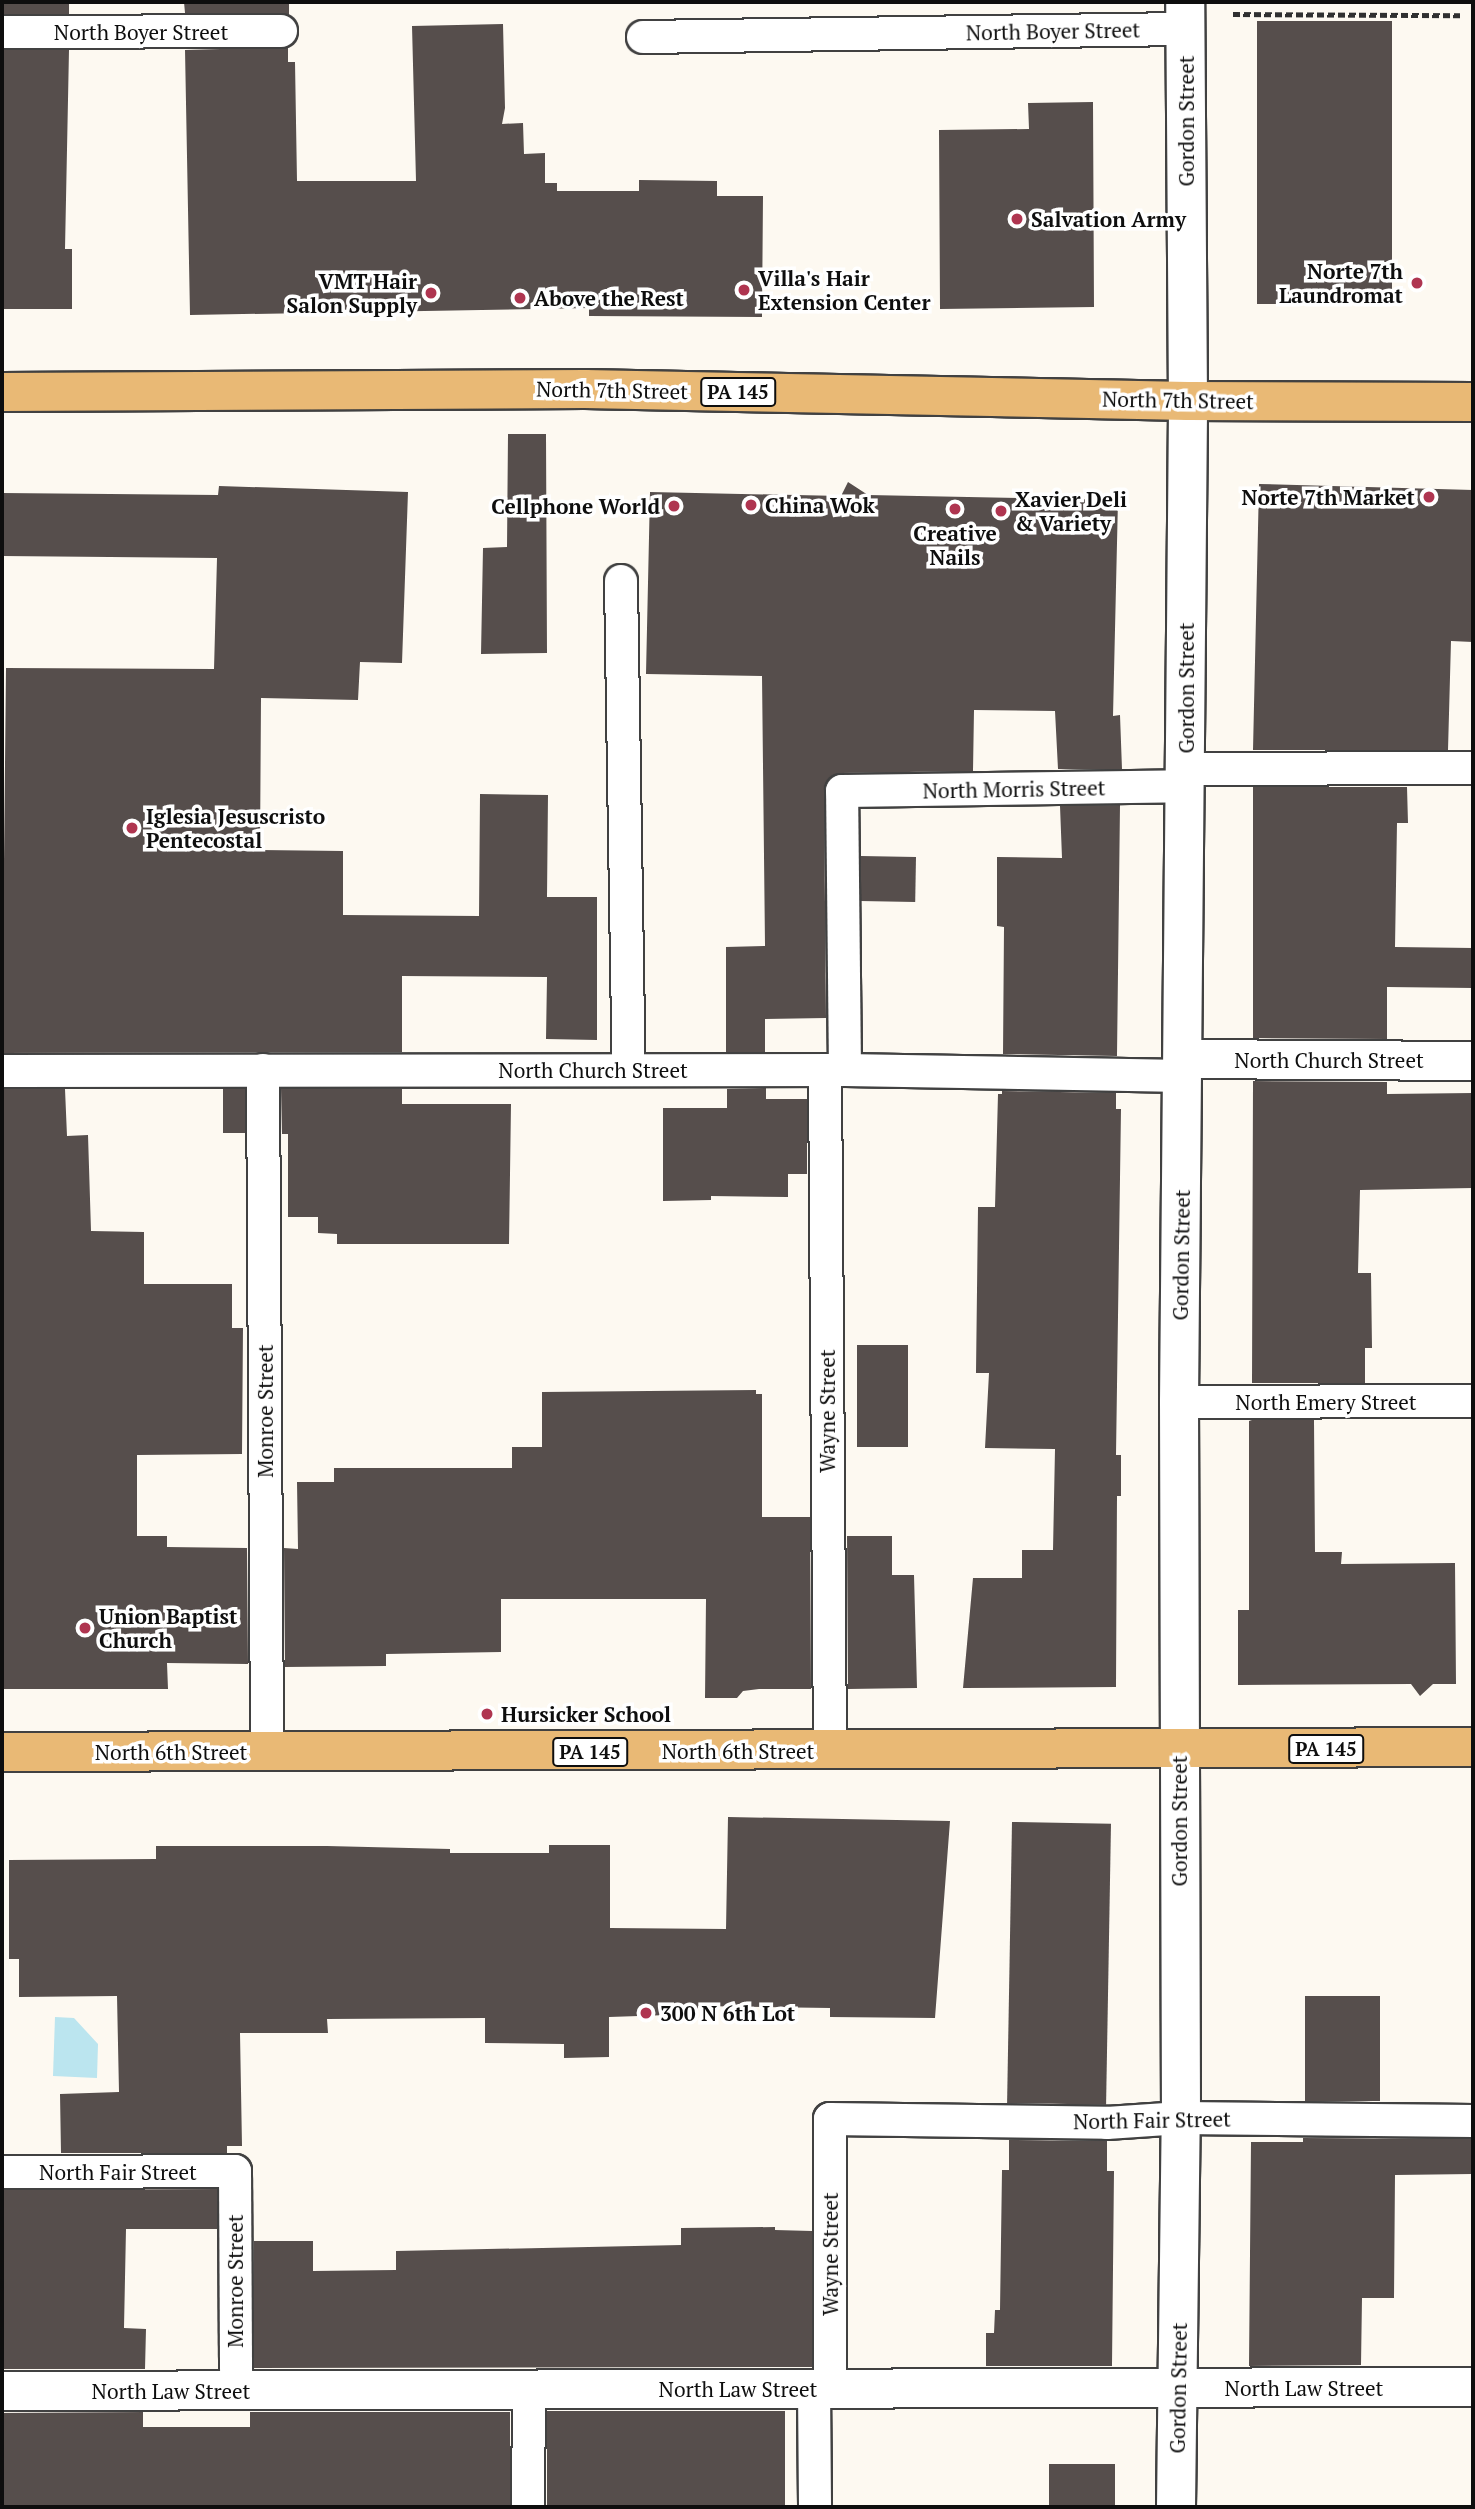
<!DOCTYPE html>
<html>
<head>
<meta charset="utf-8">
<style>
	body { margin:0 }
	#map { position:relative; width:1475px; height:2509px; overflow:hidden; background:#fdf9f1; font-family:"PT Serif",serif }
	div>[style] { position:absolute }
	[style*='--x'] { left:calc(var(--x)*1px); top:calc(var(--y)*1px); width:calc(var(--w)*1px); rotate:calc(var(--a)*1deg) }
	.water>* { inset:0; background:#bbe5ef }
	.building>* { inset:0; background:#564e4c; transform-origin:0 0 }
	.path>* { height:4.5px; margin-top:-2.25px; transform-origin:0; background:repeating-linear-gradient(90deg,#303030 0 7px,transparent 0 10.5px) }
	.roads { filter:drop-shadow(2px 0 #414141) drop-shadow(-2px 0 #414141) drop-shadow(0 2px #414141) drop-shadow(0 -2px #414141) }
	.service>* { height:32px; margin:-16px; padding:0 16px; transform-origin:16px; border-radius:16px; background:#fff }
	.minor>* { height:38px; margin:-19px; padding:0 19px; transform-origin:19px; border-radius:19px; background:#fff }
	.tertiary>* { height:38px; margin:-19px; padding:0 19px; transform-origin:19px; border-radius:19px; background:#fff }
	.primary>* { height:38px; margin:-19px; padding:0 19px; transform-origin:19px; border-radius:19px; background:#e9b975 }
	.dots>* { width:19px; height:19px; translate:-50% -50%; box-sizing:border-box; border:4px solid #fff; border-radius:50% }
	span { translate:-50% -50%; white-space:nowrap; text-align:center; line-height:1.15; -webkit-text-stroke:7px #fff; paint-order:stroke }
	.shield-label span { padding:2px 5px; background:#fff; border:2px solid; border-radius:5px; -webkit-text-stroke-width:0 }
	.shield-label { font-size:19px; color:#0e0e0e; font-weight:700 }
	.street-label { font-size:21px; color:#0e0e0e }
	.poi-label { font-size:21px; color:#0e0e0e; font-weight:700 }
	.left { translate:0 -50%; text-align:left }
	.right { translate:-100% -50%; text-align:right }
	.frame { position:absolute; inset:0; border:4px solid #0e0e0e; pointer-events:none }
</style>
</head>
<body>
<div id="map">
	<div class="water">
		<i style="clip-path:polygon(55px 2017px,74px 2018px,98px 2044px,97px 2078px,53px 2076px)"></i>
	</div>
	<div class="building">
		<i style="left:2px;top:2px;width:67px;height:12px"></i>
		<i style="clip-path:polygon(184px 2px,289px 2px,289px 15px,185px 13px)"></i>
		<i style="left:1257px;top:21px;width:135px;height:283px"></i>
		<i style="clip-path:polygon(503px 24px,505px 108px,502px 124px,523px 123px,524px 154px,545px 153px,545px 183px,557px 183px,557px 191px,639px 191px,639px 180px,717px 181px,717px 196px,763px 196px,762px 317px,589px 316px,589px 308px,190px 315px,185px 50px,288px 47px,288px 62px,295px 62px,297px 181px,416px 181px,412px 26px)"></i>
		<i style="clip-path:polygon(2px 50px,69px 50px,65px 249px,72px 249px,72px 309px,2px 309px)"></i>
		<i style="clip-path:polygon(1093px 102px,1094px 307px,940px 309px,939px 130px,1029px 129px,1028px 103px)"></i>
		<i style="clip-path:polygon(508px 434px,546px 434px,547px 653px,481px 654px,483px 548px,507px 547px)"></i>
		<i style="clip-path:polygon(848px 482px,868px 495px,1118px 500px,1113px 716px,1120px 715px,1122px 769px,1058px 769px,1055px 711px,974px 710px,973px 771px,842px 773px,832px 776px,824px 791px,826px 1018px,765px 1019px,765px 1052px,726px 1052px,726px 947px,765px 946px,762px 676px,646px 674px,650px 492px,841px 496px)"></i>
		<i style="clip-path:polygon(1259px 484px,1473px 490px,1473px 642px,1451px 641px,1448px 750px,1253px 750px)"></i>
		<i style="clip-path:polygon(219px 486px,408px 492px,402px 663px,360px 662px,358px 700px,261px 698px,260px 850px,343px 851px,343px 915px,479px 916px,480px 794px,548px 795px,547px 897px,597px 897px,597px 1040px,546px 1039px,547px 977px,402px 976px,402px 1052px,2px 1053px,6px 668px,214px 669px,217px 558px,2px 556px,2px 493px,218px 495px)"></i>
		<i style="clip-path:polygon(1253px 787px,1407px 787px,1408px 823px,1397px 823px,1395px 947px,1473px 948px,1473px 988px,1387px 987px,1387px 1039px,1253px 1038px)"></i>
		<i style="clip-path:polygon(1120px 805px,1117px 1056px,1003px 1054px,1004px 927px,997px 926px,997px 857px,1062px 858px,1060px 806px)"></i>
		<i style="left:861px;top:856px;width:55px;height:45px;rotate:1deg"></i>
		<i style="clip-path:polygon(1253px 1081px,1387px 1082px,1387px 1094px,1473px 1093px,1473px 1188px,1360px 1190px,1358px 1273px,1371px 1273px,1372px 1348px,1365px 1348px,1365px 1383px,1252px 1383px)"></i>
		<i style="clip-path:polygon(766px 1088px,766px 1099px,807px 1099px,807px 1174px,788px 1174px,788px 1197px,711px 1196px,711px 1200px,663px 1201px,663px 1108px,727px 1108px,727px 1089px)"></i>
		<i style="clip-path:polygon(2px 1089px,65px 1089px,67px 1136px,88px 1135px,91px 1231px,144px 1232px,144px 1284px,232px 1284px,232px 1328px,243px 1328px,242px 1454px,137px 1455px,137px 1536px,167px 1536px,167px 1547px,247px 1548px,248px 1664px,167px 1663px,168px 1689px,2px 1689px)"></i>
		<i style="left:223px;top:1089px;width:22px;height:44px"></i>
		<i style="clip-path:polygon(281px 1089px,402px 1089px,402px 1104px,511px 1104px,509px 1244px,337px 1244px,337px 1234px,318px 1233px,318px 1217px,288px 1217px,288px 1134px,282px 1134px)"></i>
		<i style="clip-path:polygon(1002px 1091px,1116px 1093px,1116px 1109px,1121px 1109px,1116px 1455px,1121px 1455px,1121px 1496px,1117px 1496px,1116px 1687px,963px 1688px,973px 1578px,1022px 1578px,1022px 1550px,1053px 1550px,1055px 1449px,985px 1448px,989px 1373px,976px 1373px,978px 1207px,995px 1207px,998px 1094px,1002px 1094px)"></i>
		<i style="left:857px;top:1345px;width:51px;height:102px"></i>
		<i style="clip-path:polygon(756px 1390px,756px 1394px,762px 1394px,762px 1517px,810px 1517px,811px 1689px,759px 1689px,743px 1691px,737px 1698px,705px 1698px,706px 1599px,501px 1599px,501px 1652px,386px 1654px,386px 1666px,285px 1667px,284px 1548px,298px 1549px,297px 1482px,334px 1482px,334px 1468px,512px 1468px,512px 1447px,542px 1447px,542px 1392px)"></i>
		<i style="clip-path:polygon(1252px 1420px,1314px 1420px,1315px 1552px,1342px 1552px,1341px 1564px,1455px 1563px,1456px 1684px,1433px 1684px,1420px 1696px,1411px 1684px,1238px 1685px,1238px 1610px,1249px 1610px,1249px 1421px)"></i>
		<i style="clip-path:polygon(847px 1536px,892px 1536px,892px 1575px,914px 1575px,917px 1688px,848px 1689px)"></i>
		<i style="clip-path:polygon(728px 1817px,950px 1821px,935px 2018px,830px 2017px,830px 2008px,698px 2006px,698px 2014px,609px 2017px,609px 2057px,564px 2058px,564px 2044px,485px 2043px,485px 2018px,327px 2019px,328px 2033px,240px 2033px,242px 2146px,227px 2146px,227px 2153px,61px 2153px,60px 2094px,119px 2092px,117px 1996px,19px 1997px,19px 1959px,9px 1959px,9px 1860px,156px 1859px,156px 1846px,327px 1846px,450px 1849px,450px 1853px,549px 1853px,549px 1845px,610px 1845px,610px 1928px,726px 1929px)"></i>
		<i style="left:1012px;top:1822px;width:99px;height:281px;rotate:1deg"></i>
		<i style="left:1305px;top:1996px;width:75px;height:105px"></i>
		<i style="clip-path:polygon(1303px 2138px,1472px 2139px,1472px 2174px,1395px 2175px,1394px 2298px,1362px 2298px,1361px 2365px,1249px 2366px,1251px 2142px,1303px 2142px)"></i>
		<i style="clip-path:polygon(1009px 2140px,1107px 2141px,1107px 2171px,1114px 2171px,1112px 2366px,986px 2366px,986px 2333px,994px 2333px,995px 2310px,1000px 2310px,1002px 2170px,1009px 2170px)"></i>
		<i style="clip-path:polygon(217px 2189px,217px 2229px,126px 2229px,124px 2328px,146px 2329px,145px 2369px,2px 2369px,2px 2190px)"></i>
		<i style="clip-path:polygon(775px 2227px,775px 2230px,812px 2231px,812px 2367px,254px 2368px,254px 2241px,313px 2241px,313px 2271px,396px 2270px,396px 2251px,681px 2245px,681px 2228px)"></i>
		<i style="left:547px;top:2411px;width:238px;height:96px"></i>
		<i style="clip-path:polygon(143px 2412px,143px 2427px,250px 2427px,250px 2412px,510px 2412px,510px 2507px,2px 2507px,2px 2413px)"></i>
		<i style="left:1115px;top:2464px;width:43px;height:66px;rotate:90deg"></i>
	</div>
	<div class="path">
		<i style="--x:1233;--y:14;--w:227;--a:0.3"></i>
	</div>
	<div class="roads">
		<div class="service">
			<i style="--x:2;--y:32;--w:279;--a:-0.2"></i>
			<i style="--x:643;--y:37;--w:542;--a:-0.85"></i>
			<i style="--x:621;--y:581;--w:489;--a:89.1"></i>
			<i style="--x:1185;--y:769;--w:288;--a:-0.2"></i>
			<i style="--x:263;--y:1070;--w:682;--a:89.66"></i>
			<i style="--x:845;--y:1070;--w:279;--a:-90.6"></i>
			<i style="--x:842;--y:791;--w:344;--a:-0.8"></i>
			<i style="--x:2;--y:1071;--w:843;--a:-0.07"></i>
			<i style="--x:845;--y:1070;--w:339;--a:1"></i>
			<i style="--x:825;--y:1071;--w:680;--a:89.58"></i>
			<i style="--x:1179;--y:1402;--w:294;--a:-0.2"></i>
			<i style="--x:2;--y:2172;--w:233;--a:-0.2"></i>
			<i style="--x:235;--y:2171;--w:220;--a:89.7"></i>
			<i style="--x:830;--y:2388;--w:269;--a:-90"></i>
			<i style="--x:830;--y:2119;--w:277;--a:0.8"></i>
			<i style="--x:1107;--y:2123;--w:74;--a:-3.9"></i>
			<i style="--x:1181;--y:2118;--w:292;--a:0.6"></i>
			<i style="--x:814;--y:2389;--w:118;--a:89.5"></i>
			<i style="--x:528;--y:2507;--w:117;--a:-89.5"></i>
		</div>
		<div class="minor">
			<i style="--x:1184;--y:1059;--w:289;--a:0.4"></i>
			<i style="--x:2;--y:2391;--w:1471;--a:-0.16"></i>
		</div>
		<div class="tertiary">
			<i style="--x:1176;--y:2507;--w:389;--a:-89.3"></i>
			<i style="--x:1181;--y:2118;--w:716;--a:-90.16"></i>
			<i style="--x:1179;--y:1402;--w:1001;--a:-89.48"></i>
			<i style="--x:1188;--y:401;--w:399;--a:-90.4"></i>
		</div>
		<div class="primary">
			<i style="--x:2;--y:392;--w:583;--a:-0.29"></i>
			<i style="--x:585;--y:389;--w:603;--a:1.14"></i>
			<i style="--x:1188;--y:401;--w:285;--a:0.2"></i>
			<i style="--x:2;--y:1752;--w:1471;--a:-0.19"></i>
		</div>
	</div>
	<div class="dots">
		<i style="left:1017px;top:219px;background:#af3550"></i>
		<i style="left:1417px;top:283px;background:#af3550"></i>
		<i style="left:744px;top:290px;background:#af3550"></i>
		<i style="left:431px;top:293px;background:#af3550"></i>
		<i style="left:520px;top:298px;background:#af3550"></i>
		<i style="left:1429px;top:497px;background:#af3550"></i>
		<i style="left:751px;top:505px;background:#af3550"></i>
		<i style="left:674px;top:506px;background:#af3550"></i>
		<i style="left:955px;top:509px;background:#af3550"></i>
		<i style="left:1001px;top:511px;background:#af3550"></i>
		<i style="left:132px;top:828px;background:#af3550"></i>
		<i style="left:85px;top:1628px;background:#af3550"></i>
		<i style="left:487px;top:1714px;background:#af3550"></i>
		<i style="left:646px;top:2013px;background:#af3550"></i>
	</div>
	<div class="shield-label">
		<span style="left:738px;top:392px">PA 145</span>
		<span style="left:1326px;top:1749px">PA 145</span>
		<span style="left:590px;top:1752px">PA 145</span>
	</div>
	<div class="street-label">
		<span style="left:1053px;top:31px;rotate:-1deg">North Boyer Street</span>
		<span style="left:141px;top:32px">North Boyer Street</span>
		<span style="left:1186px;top:121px;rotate:-90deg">Gordon Street</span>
		<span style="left:612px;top:390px;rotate:1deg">North 7th Street</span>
		<span style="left:1178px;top:400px;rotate:1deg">North 7th Street</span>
		<span style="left:1186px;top:688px;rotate:-90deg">Gordon Street</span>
		<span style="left:1014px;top:789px;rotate:-1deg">North Morris Street</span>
		<span style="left:1329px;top:1060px">North Church Street</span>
		<span style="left:593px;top:1070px">North Church Street</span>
		<span style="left:1181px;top:1255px;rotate:-89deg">Gordon Street</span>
		<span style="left:1326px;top:1402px">North Emery Street</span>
		<span style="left:265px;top:1411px;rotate:-90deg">Monroe Street</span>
		<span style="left:827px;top:1411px;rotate:-90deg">Wayne Street</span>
		<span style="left:738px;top:1751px">North 6th Street</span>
		<span style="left:171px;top:1752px">North 6th Street</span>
		<span style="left:1179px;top:1821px;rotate:-90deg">Gordon Street</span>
		<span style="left:1152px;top:2120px;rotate:-1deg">North Fair Street</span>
		<span style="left:118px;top:2172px">North Fair Street</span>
		<span style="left:830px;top:2254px;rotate:-90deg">Wayne Street</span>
		<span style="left:235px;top:2281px;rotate:-90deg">Monroe Street</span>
		<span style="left:1178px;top:2388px;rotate:-89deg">Gordon Street</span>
		<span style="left:1304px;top:2388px">North Law Street</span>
		<span style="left:738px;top:2389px">North Law Street</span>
		<span style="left:171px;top:2391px">North Law Street</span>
	</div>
	<div class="poi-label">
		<span class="left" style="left:1031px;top:219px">Salvation Army</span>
		<span class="right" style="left:1403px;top:283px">Norte 7th<br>Laundromat</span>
		<span class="left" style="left:758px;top:290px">Villa's Hair<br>Extension Center</span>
		<span class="right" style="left:417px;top:293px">VMT Hair<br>Salon Supply</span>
		<span class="left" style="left:534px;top:298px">Above the Rest</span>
		<span class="right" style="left:1415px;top:497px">Norte 7th Market</span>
		<span class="left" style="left:1015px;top:511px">Xavier Deli<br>&amp; Variety</span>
		<span class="left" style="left:765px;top:505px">China Wok</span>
		<span class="right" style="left:660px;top:506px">Cellphone World</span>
		<span style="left:955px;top:545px">Creative<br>Nails</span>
		<span class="left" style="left:146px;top:828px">Iglesia Jesuscristo<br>Pentecostal</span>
		<span class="left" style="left:99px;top:1628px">Union Baptist<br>Church</span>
		<span class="left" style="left:501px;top:1714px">Hursicker School</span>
		<span class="left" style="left:660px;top:2013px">300 N 6th Lot</span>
	</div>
	<div class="frame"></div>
</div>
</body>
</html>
